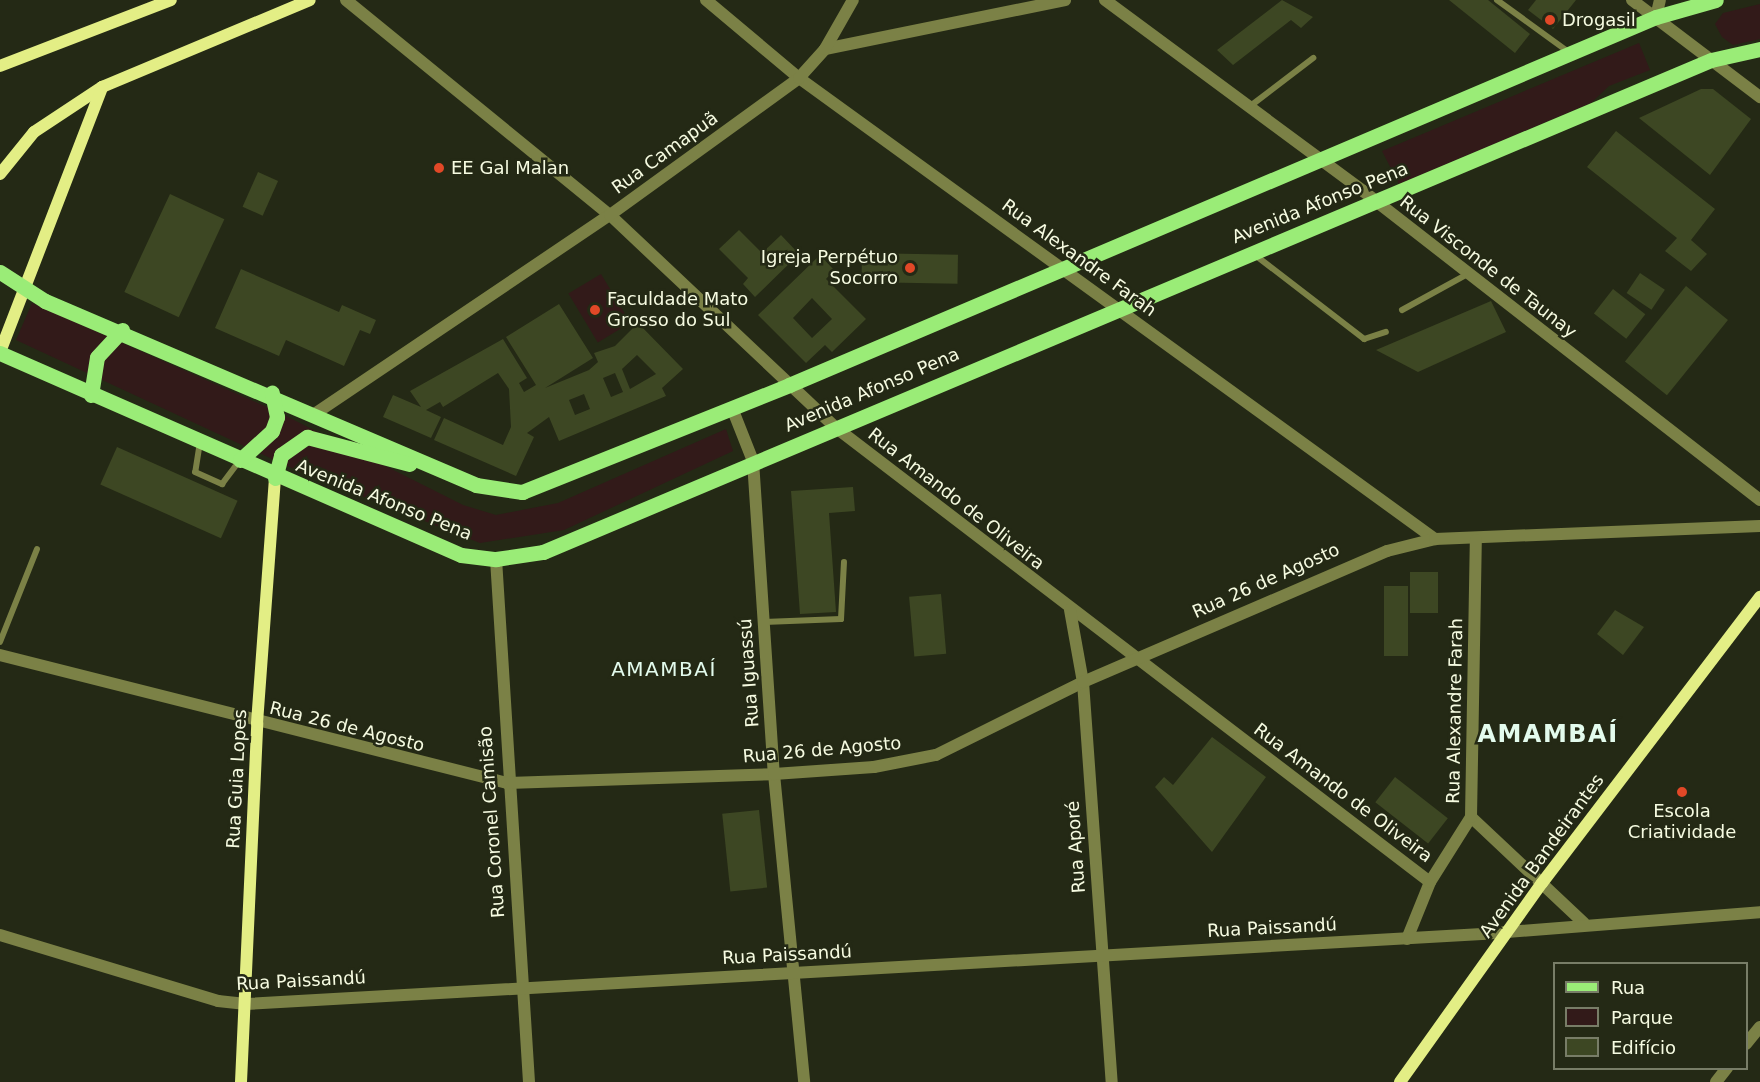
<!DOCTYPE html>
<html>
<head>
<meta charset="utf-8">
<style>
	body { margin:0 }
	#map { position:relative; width:1760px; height:1082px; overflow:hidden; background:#242915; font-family:"DejaVu Sans",sans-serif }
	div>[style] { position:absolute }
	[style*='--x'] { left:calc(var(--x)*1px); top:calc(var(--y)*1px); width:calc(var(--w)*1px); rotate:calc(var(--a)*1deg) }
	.green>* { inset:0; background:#321a19; transform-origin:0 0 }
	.building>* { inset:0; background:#3d4723; transform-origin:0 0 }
	.lane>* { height:6px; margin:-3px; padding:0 3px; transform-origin:3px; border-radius:3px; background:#7b8146 }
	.street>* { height:12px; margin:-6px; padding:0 6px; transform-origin:6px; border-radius:6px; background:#7b8146 }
	.secondary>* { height:12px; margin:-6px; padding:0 6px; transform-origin:6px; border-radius:6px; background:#e3ee85 }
	.primary>* { height:15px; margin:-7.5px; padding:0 7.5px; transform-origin:7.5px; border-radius:7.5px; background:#9aec77 }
	.dots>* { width:16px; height:16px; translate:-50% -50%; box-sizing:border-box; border:3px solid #242915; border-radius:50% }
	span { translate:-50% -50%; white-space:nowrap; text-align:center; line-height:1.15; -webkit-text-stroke:5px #242915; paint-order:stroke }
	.poi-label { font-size:18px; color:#f6fbe1 }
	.left { translate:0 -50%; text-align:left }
	.right { translate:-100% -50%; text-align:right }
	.street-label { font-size:18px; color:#f6fbe1 }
	.neighbourhood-label { font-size:20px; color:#e3fbed; letter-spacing:1.5px }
	.district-label { font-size:24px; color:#e3fbed; font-weight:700; letter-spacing:1.5px }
	.legend { position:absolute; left:1553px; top:962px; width:195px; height:108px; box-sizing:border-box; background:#242915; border:2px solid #787d67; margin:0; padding:8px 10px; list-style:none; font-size:18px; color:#f6fbe1 }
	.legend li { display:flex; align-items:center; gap:12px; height:30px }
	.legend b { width:30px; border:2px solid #787d67 }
</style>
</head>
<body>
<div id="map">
	<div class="green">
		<i style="clip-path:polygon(1760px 4px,1760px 39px,1733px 45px,1722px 37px,1715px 24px,1723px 13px)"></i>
		<i style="clip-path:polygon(1639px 43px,1650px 70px,1609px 86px,1591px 103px,1399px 184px,1382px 151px)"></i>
		<i style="left:601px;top:274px;width:57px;height:38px;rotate:59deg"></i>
		<i style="clip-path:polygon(32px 303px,276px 411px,463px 505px,496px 515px,558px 503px,726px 429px,733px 451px,564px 530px,480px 543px,298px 471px,16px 340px)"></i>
	</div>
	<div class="building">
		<i style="clip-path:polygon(1282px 0,1313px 17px,1301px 28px,1291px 20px,1233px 65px,1217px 50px)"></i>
		<i style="clip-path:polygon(1449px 0,1488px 0,1530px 34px,1515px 53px)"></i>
		<i style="clip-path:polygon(1536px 0,1576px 0,1553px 29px,1528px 10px)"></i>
		<i style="clip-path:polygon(1701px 89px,1713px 89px,1751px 119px,1710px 175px,1639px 118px)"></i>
		<i style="clip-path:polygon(1616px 131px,1715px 209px,1691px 240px,1707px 254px,1691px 271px,1665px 251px,1677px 238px,1587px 167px)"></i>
		<i style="left:258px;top:172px;width:22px;height:38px;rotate:24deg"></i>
		<i style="left:170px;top:194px;width:60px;height:108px;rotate:25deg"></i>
		<i style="clip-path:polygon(739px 230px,762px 253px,781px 235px,799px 254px,755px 297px,743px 284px,748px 278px,719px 249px)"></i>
		<i style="left:862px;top:253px;width:96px;height:29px;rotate:1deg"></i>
		<i style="clip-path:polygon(evenodd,820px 255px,834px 270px,826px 279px,866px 319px,832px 352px,825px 345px,806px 363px,758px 315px,820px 255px,812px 298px,832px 319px,812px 338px,793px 318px,812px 298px)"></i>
		<i style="clip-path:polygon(241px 269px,339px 312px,342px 305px,376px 320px,370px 334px,360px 330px,344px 366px,286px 340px,279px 356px,215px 328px)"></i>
		<i style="left:1640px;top:273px;width:30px;height:24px;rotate:34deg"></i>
		<i style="left:1686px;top:286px;width:54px;height:97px;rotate:39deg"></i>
		<i style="left:1613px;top:289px;width:41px;height:31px;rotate:38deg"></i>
		<i style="clip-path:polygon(1491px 301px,1506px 332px,1418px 372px,1376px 350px)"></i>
		<i style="clip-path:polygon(evenodd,559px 304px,593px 358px,545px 388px,589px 370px,598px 362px,594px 353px,615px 346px,638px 323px,683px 369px,662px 388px,666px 396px,559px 441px,549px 417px,527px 433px,534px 437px,516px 476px,434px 440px,444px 418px,503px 445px,511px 427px,509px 389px,498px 373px,443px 407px,440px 402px,426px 410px,441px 417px,431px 438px,383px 417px,393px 395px,421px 407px,410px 391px,503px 339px,527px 378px,519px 383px,524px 392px,536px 385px,506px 337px,559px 304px,637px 355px,656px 374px,630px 389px,622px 369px,637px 355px,559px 304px,615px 373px,623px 392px,611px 397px,603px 378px,615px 373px,559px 304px,584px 394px,590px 409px,575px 415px,569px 400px,584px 394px)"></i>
		<i style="left:117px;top:447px;width:132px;height:41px;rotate:24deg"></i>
		<i style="clip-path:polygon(853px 487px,855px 511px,829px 513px,836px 612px,800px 614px,791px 491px)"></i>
		<i style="left:1410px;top:572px;width:28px;height:41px"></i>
		<i style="left:1384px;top:586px;width:24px;height:70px"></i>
		<i style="left:941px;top:594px;width:60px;height:32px;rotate:85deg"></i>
		<i style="clip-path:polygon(1615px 610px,1644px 627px,1623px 655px,1597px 634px)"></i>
		<i style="clip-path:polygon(1212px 737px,1266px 777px,1212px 852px,1155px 787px,1164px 777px,1173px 785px)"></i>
		<i style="left:1395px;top:777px;width:67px;height:32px;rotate:38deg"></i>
		<i style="left:759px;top:810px;width:78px;height:37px;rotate:84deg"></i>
	</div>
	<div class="lane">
		<i style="--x:1497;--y:0;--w:90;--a:36"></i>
		<i style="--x:1249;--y:107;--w:81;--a:-37.4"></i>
		<i style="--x:1255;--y:255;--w:138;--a:37.6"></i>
		<i style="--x:1364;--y:339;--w:23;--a:-18"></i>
		<i style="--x:1402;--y:310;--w:73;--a:-28.7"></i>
		<i style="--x:200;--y:442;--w:30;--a:99"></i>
		<i style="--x:195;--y:472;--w:30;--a:24"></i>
		<i style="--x:222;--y:484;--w:30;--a:-53"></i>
		<i style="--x:764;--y:622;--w:77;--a:-2.2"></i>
		<i style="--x:841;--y:619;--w:57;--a:-87"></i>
		<i style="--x:0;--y:642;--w:100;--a:-68.3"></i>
	</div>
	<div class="street">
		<i style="--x:346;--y:0;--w:340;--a:39.2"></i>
		<i style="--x:610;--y:215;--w:309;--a:43.3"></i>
		<i style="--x:835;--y:427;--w:749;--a:37.41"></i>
		<i style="--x:706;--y:0;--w:121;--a:40"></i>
		<i style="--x:799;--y:78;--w:786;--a:35.94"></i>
		<i style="--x:1105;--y:0;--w:321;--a:36.5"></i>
		<i style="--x:1363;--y:191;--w:503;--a:37.89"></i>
		<i style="--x:1632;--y:0;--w:161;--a:37.2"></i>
		<i style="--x:1656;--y:17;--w:17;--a:-77"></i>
		<i style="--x:825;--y:49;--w:245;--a:-11.5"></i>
		<i style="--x:732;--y:408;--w:57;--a:68.4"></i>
		<i style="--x:753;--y:461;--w:314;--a:86.2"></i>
		<i style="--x:774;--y:774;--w:309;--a:84.4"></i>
		<i style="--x:316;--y:413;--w:354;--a:-34"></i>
		<i style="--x:610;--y:215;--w:233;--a:-35.9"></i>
		<i style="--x:799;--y:78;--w:39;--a:-48"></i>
		<i style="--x:825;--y:49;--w:56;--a:-60.3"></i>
		<i style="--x:496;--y:559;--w:524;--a:86.39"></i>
		<i style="--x:1070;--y:610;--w:73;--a:79.8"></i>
		<i style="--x:1083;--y:682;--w:401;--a:85.9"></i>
		<i style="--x:0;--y:655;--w:523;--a:14.17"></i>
		<i style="--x:507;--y:783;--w:267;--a:-1.9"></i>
		<i style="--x:774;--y:774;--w:100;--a:-4"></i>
		<i style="--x:874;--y:767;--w:63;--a:-11"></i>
		<i style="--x:936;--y:755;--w:164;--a:-26.4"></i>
		<i style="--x:1083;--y:682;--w:331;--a:-23.3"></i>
		<i style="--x:1387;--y:551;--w:49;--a:-14"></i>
		<i style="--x:1435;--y:539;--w:325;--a:-2.3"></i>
		<i style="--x:1471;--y:817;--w:155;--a:43.2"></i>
		<i style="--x:0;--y:935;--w:228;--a:16.8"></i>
		<i style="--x:218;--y:1001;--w:28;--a:6"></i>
		<i style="--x:246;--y:1004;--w:1238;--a:-3.24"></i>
		<i style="--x:1482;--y:934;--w:279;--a:-4.5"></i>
		<i style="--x:1407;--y:939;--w:61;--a:-68"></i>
		<i style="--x:1430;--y:882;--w:77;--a:-57.8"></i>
		<i style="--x:1471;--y:817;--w:277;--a:-89"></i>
		<i style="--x:1746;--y:1044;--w:22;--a:-51"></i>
		<i style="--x:1716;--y:1082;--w:18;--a:-52"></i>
	</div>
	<div class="secondary">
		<i style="--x:0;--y:66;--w:183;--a:-21.1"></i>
		<i style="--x:0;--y:174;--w:54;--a:-51"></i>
		<i style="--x:34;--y:132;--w:82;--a:-33.5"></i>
		<i style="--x:102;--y:87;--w:225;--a:-22.7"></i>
		<i style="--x:0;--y:352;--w:284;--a:-68.9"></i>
		<i style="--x:241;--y:1082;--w:359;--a:-87.4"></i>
		<i style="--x:257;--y:723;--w:246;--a:-85.8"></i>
		<i style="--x:1400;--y:1082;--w:244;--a:-54.5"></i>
		<i style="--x:1542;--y:883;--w:360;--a:-52.7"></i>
	</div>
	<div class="primary">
		<i style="--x:0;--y:272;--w:54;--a:32.8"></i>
		<i style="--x:45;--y:301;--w:469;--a:23.1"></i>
		<i style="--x:476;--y:485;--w:47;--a:8.7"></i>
		<i style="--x:522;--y:492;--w:288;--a:-21.8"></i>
		<i style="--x:789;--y:385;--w:942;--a:-23"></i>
		<i style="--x:1656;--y:17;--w:62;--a:-15.8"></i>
		<i style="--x:0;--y:353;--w:503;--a:23.66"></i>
		<i style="--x:461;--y:555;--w:35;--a:7"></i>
		<i style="--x:496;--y:559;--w:48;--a:-8.5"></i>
		<i style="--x:543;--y:552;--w:1267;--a:-22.84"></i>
		<i style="--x:1711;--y:60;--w:50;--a:-12.7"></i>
		<i style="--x:91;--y:395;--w:38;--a:-81"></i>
		<i style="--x:97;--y:357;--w:37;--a:-47"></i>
		<i style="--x:240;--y:460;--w:43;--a:-42.2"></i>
		<i style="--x:272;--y:431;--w:15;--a:-70"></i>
		<i style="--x:277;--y:417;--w:25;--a:-102"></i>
		<i style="--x:275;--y:478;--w:24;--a:-75"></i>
		<i style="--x:281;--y:455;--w:32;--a:-35"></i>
		<i style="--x:307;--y:437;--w:106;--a:14.7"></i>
	</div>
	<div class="dots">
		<i style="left:1550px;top:20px;background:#e14827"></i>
		<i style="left:439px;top:168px;background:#e14827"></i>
		<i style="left:910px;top:268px;background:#e14827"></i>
		<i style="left:595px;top:310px;background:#e14827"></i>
		<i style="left:1682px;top:792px;background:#e14827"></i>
	</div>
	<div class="poi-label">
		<span class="left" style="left:1562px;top:20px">Drogasil</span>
		<span class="left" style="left:451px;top:168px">EE Gal Malan</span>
		<span class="right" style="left:898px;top:268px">Igreja Perpétuo<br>Socorro</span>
		<span class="left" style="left:607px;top:310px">Faculdade Mato<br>Grosso do Sul</span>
		<span style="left:1682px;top:822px">Escola<br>Criatividade</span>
	</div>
	<div class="street-label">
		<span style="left:665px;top:153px;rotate:-36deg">Rua Camapuã</span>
		<span style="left:1320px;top:203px;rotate:-22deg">Avenida Afonso Pena</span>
		<span style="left:1079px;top:258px;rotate:36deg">Rua Alexandre Farah</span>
		<span style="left:1488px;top:267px;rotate:38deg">Rua Visconde de Taunay</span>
		<span style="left:872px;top:390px;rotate:-23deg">Avenida Afonso Pena</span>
		<span style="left:956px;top:499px;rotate:38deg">Rua Amando de Oliveira</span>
		<span style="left:384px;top:500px;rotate:22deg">Avenida Afonso Pena</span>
		<span style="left:1266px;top:581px;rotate:-24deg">Rua 26 de Agosto</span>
		<span style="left:749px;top:673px;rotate:-94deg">Rua Iguassú</span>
		<span style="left:1455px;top:711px;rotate:-89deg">Rua Alexandre Farah</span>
		<span style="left:347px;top:727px;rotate:14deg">Rua 26 de Agosto</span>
		<span style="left:822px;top:750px;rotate:-5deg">Rua 26 de Agosto</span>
		<span style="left:237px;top:779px;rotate:-87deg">Rua Guia Lopes</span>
		<span style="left:1343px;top:793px;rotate:37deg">Rua Amando de Oliveira</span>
		<span style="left:492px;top:822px;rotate:-94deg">Rua Coronel Camisão</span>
		<span style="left:1076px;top:847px;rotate:-94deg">Rua Aporé</span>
		<span style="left:1542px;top:856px;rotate:-54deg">Avenida Bandeirantes</span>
		<span style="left:1272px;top:928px;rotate:-3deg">Rua Paissandú</span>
		<span style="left:787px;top:955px;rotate:-3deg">Rua Paissandú</span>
		<span style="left:301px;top:981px;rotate:-3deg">Rua Paissandú</span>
	</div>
	<div class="neighbourhood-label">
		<span style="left:664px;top:669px">AMAMBAÍ</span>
	</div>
	<div class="district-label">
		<span style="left:1548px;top:735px">AMAMBAÍ</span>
	</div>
	<ul class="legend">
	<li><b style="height:8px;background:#9aec77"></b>Rua</li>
	<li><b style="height:16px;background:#321a19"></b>Parque</li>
	<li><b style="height:16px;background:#3d4723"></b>Edifício</li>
	</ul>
</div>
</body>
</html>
